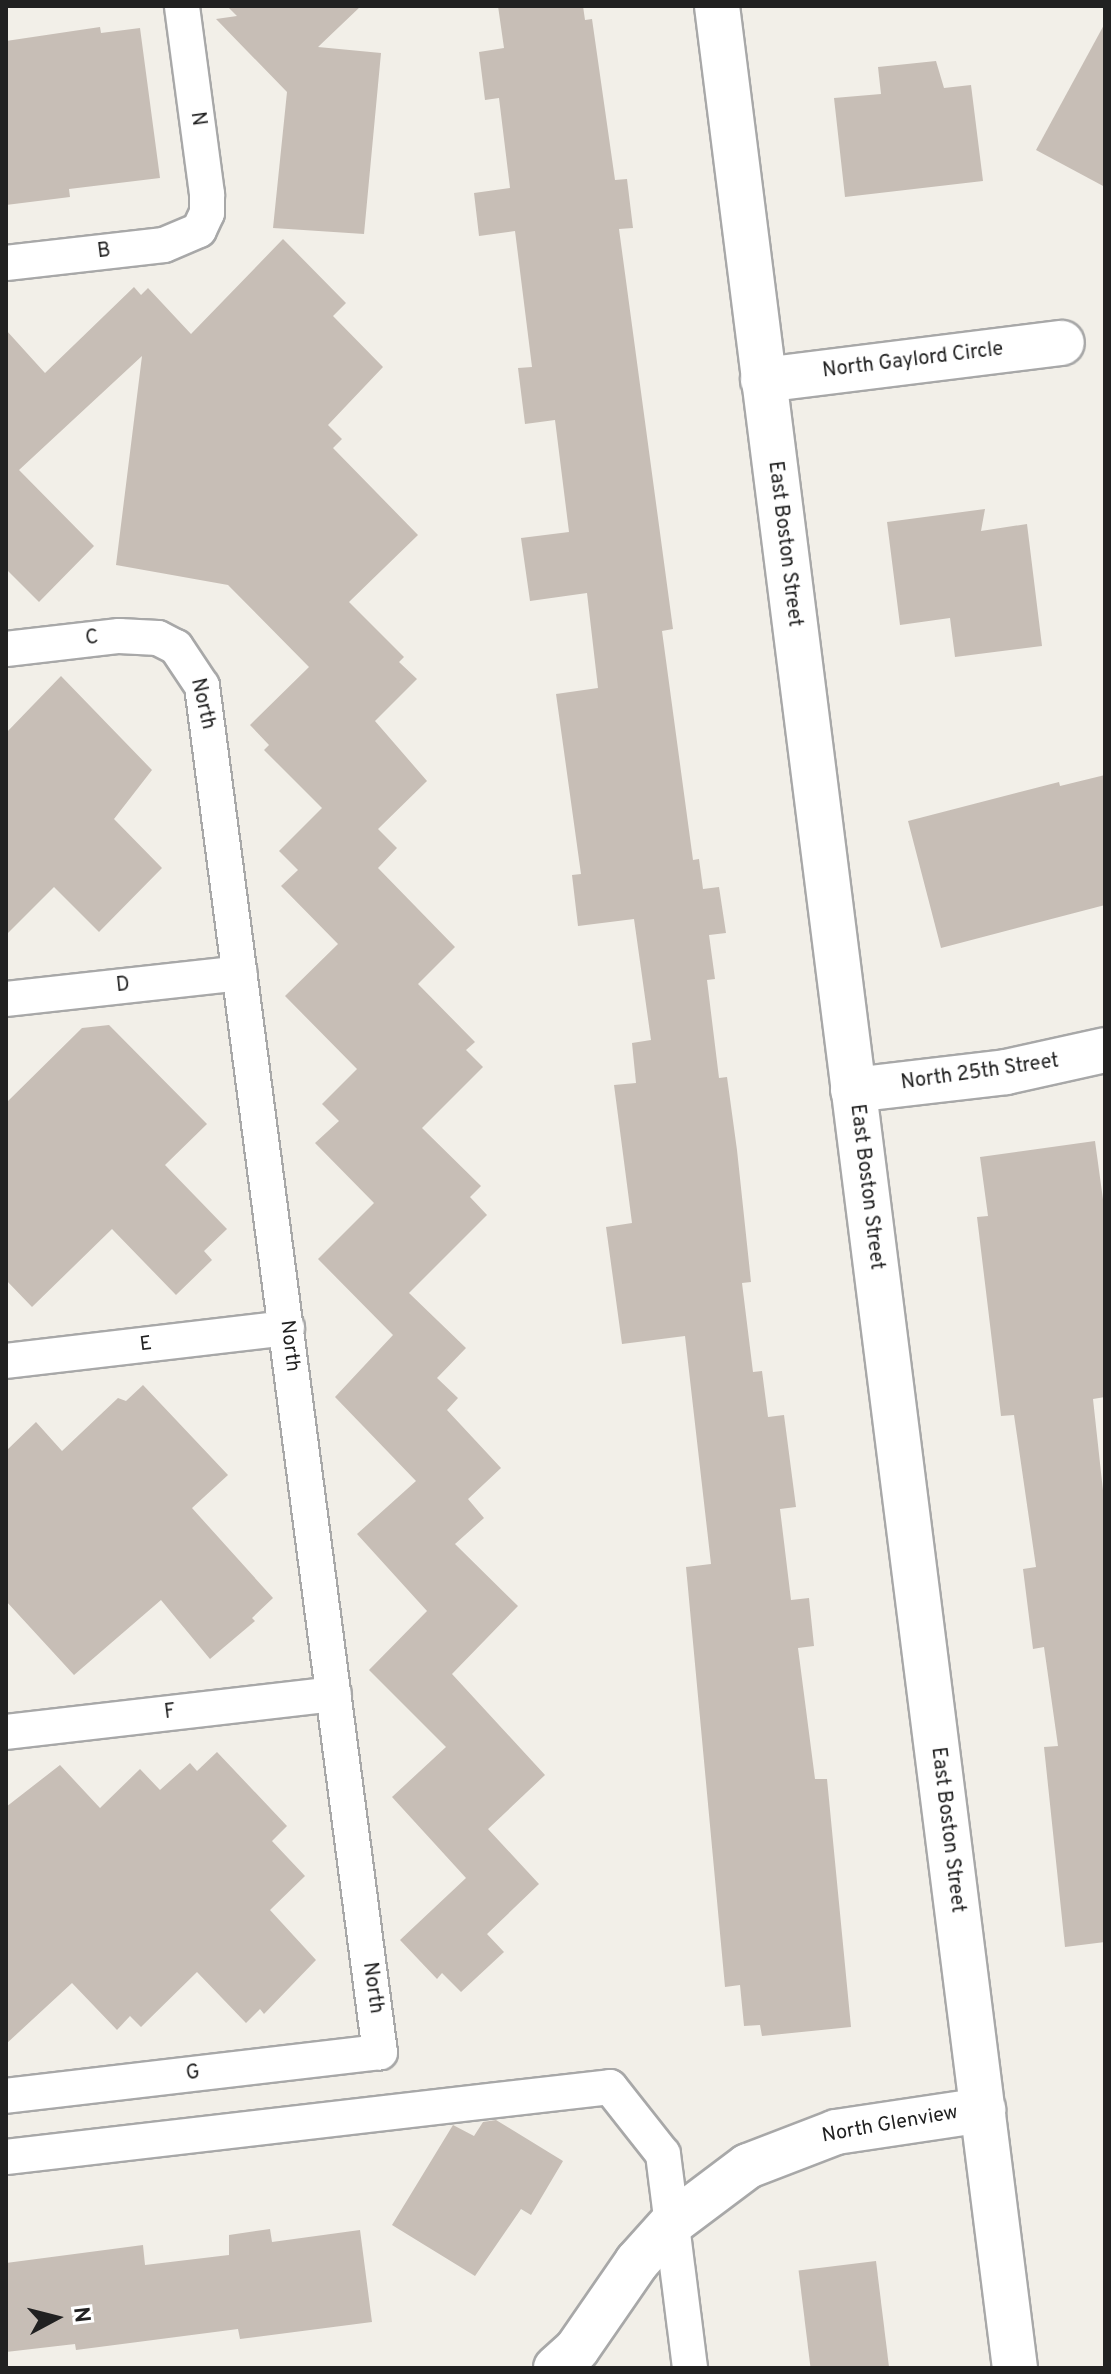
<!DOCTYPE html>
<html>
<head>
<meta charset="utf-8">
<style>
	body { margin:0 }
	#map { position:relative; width:1111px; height:2374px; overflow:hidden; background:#f2efe8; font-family:Overpass,sans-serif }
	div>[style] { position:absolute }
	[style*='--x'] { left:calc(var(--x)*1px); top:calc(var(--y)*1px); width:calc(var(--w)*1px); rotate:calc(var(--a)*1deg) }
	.building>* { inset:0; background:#c7beb6; transform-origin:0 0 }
	.roads { filter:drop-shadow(2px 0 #a8a8a8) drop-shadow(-2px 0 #a8a8a8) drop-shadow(0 2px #a8a8a8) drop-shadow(0 -2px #a8a8a8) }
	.lane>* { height:34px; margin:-17px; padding:0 17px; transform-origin:17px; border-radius:17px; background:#fff }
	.street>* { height:44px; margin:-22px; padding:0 22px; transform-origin:22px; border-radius:22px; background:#fff }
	span { translate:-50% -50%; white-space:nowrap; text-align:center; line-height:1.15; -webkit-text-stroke:7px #fff; paint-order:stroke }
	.street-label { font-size:20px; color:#212121 }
	.frame { position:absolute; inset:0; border:8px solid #212121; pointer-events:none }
	.north { position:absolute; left:16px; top:2278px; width:80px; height:80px; -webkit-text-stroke:6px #fff; paint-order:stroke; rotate:83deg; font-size:22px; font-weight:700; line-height:32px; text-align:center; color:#212121 }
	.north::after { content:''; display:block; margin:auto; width:28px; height:36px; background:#212121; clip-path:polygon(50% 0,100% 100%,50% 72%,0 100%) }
</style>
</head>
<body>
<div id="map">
	<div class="building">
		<i style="clip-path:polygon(227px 6px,361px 6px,318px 47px,381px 53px,364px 234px,273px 228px,287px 92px,216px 19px,237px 16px)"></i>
		<i style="clip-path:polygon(498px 6px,583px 6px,585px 20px,592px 19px,615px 180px,627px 179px,633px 228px,619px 229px,673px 629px,662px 631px,693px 860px,699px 859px,703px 889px,719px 887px,726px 933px,709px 935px,715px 979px,707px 980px,719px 1078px,727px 1077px,737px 1150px,751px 1282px,742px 1283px,753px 1372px,762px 1371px,768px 1417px,784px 1415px,796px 1507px,780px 1509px,791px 1600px,809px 1598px,814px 1646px,798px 1648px,815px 1779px,827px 1779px,851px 2027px,762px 2036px,760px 2025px,744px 2026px,740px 1985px,725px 1987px,686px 1567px,711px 1564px,685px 1336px,622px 1344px,606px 1227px,632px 1223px,614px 1085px,636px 1083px,632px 1043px,651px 1040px,634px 919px,578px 926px,572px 875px,581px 874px,556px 694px,598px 688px,587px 593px,530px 601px,521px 538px,569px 532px,555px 420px,525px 424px,518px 368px,532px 367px,515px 231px,479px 236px,474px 193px,510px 188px,499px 98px,485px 100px,479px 52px,504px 48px)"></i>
		<i style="clip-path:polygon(1105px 23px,1105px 187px,1036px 150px)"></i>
		<i style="clip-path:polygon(100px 27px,101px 33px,140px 28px,160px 178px,69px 189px,70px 197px,6px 205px,6px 41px)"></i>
		<i style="clip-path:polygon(936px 61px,944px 88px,971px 85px,983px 181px,845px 197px,834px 98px,881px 94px,878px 67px)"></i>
		<i style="clip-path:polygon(283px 239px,346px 303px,333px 316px,383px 367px,328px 425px,342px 439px,333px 448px,418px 535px,349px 602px,404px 657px,399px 662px,417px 679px,375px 721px,427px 781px,378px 829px,397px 848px,378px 868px,455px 947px,418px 984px,475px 1042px,466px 1050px,483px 1067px,422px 1128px,481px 1186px,470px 1197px,487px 1215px,409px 1293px,466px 1348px,437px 1378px,458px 1398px,447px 1410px,501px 1468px,468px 1499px,484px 1518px,455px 1544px,518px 1606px,452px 1674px,545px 1775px,488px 1829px,539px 1884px,487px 1934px,504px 1952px,461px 1992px,442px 1973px,437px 1979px,400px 1940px,466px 1878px,392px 1797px,446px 1747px,369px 1670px,427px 1611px,357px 1534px,416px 1481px,335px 1397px,393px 1335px,318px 1259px,374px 1203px,315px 1143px,339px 1121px,322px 1104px,357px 1069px,285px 996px,338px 944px,281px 886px,298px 870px,279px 851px,322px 808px,264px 750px,269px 745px,250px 725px,309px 667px,228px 585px,116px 565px,142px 356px,19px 470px,94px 546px,39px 602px,6px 569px,6px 330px,45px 373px,134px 287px,141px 295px,148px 288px,191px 334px)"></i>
		<i style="clip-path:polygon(985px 509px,981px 531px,1027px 524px,1042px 646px,955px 657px,950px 618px,900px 625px,887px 522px)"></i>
		<i style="clip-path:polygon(61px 676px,152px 770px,114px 819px,162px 868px,99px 932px,54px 887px,6px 935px,6px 733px)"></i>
		<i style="clip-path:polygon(1105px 775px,1105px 905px,941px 948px,908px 821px,1059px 782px,1060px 786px)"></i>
		<i style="clip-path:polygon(109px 1025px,207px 1124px,165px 1165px,227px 1229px,204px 1251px,212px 1260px,176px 1295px,112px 1229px,32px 1307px,6px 1280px,6px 1103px,82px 1028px)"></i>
		<i style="clip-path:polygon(1095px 1141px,1105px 1214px,1105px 1397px,1093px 1399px,1105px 1509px,1105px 1942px,1065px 1947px,1044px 1747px,1058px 1746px,1044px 1647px,1033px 1649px,1023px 1569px,1036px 1567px,1014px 1415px,1001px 1416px,977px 1217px,988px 1216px,980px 1157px)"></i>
		<i style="clip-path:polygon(143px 1385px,228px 1475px,192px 1508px,273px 1598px,252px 1618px,255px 1621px,210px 1659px,161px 1600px,74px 1675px,6px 1601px,6px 1451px,36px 1422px,62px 1451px,118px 1398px,126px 1401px)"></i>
		<i style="clip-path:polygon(217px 1752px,287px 1826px,272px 1841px,305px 1876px,270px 1910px,316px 1960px,264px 2014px,260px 2009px,246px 2023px,197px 1972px,141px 2027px,130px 2016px,117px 2030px,72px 1983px,6px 2044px,6px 1807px,60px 1765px,100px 1808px,140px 1769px,160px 1790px,190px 1763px,197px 1771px)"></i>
		<i style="clip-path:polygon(496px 2120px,563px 2161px,531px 2215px,521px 2209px,475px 2276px,392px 2225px,453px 2125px,474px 2136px,483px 2122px)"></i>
		<i style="clip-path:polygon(270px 2229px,272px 2242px,360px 2230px,372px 2322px,240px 2339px,238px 2329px,76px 2350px,75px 2344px,6px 2352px,6px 2263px,143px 2245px,145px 2265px,229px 2255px,229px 2235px)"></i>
		<i style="left:876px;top:2261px;width:108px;height:78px;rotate:83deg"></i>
	</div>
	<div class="roads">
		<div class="lane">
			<i style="--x:6;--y:263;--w:159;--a:-6.5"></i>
			<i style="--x:164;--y:245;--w:38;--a:-23"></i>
			<i style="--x:199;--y:230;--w:19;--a:-65"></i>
			<i style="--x:207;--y:213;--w:19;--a:-90"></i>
			<i style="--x:207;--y:194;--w:190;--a:-97.6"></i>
			<i style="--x:6;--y:649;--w:114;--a:-6.6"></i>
			<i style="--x:119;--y:636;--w:39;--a:3"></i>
			<i style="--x:158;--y:638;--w:20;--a:27"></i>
			<i style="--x:176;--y:647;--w:47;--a:56.3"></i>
			<i style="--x:202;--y:686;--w:1378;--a:82.58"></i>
			<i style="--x:380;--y:2052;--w:377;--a:173.3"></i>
			<i style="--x:6;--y:999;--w:235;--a:-6.3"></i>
			<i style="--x:6;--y:1361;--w:283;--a:-6.7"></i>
			<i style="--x:6;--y:1732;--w:330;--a:-6.6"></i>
			<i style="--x:6;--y:2157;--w:608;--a:-6.61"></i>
			<i style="--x:610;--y:2087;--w:85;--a:51.7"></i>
			<i style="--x:663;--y:2154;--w:216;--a:82.8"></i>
		</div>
		<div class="street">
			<i style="--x:717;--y:6;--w:2381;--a:82.81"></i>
			<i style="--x:763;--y:380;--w:301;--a:-7.1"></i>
			<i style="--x:853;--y:1090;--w:154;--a:-6.7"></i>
			<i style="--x:1006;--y:1072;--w:101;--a:-12.5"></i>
			<i style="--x:556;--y:2368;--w:28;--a:-42"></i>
			<i style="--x:577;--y:2349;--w:106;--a:-55.4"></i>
			<i style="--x:637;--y:2262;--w:52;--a:-48.1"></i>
			<i style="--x:672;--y:2223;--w:95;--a:-36.9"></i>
			<i style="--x:748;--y:2166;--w:94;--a:-21.1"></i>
			<i style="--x:836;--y:2132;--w:149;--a:-8.5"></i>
		</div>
	</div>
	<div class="street-label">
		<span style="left:197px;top:119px;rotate:82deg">N</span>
		<span style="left:104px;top:252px;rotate:-7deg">B</span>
		<span style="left:913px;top:361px;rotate:-7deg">North Gaylord Circle</span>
		<span style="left:784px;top:544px;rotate:83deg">East Boston Street</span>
		<span style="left:92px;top:639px;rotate:-7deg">C</span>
		<span style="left:202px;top:704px;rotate:77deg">North</span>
		<span style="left:123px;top:986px;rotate:-6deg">D</span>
		<span style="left:980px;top:1073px;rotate:-8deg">North 25th Street</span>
		<span style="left:866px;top:1187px;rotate:83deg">East Boston Street</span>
		<span style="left:146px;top:1345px;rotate:-7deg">E</span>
		<span style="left:289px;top:1346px;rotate:83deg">North</span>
		<span style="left:170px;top:1713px;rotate:-7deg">F</span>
		<span style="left:947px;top:1830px;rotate:83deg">East Boston Street</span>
		<span style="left:372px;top:1988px;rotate:82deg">North</span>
		<span style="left:193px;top:2074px;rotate:-7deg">G</span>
		<span style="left:890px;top:2125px;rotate:-10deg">North Glenview</span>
	</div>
	<div class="frame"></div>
	<div class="north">N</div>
</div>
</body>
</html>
